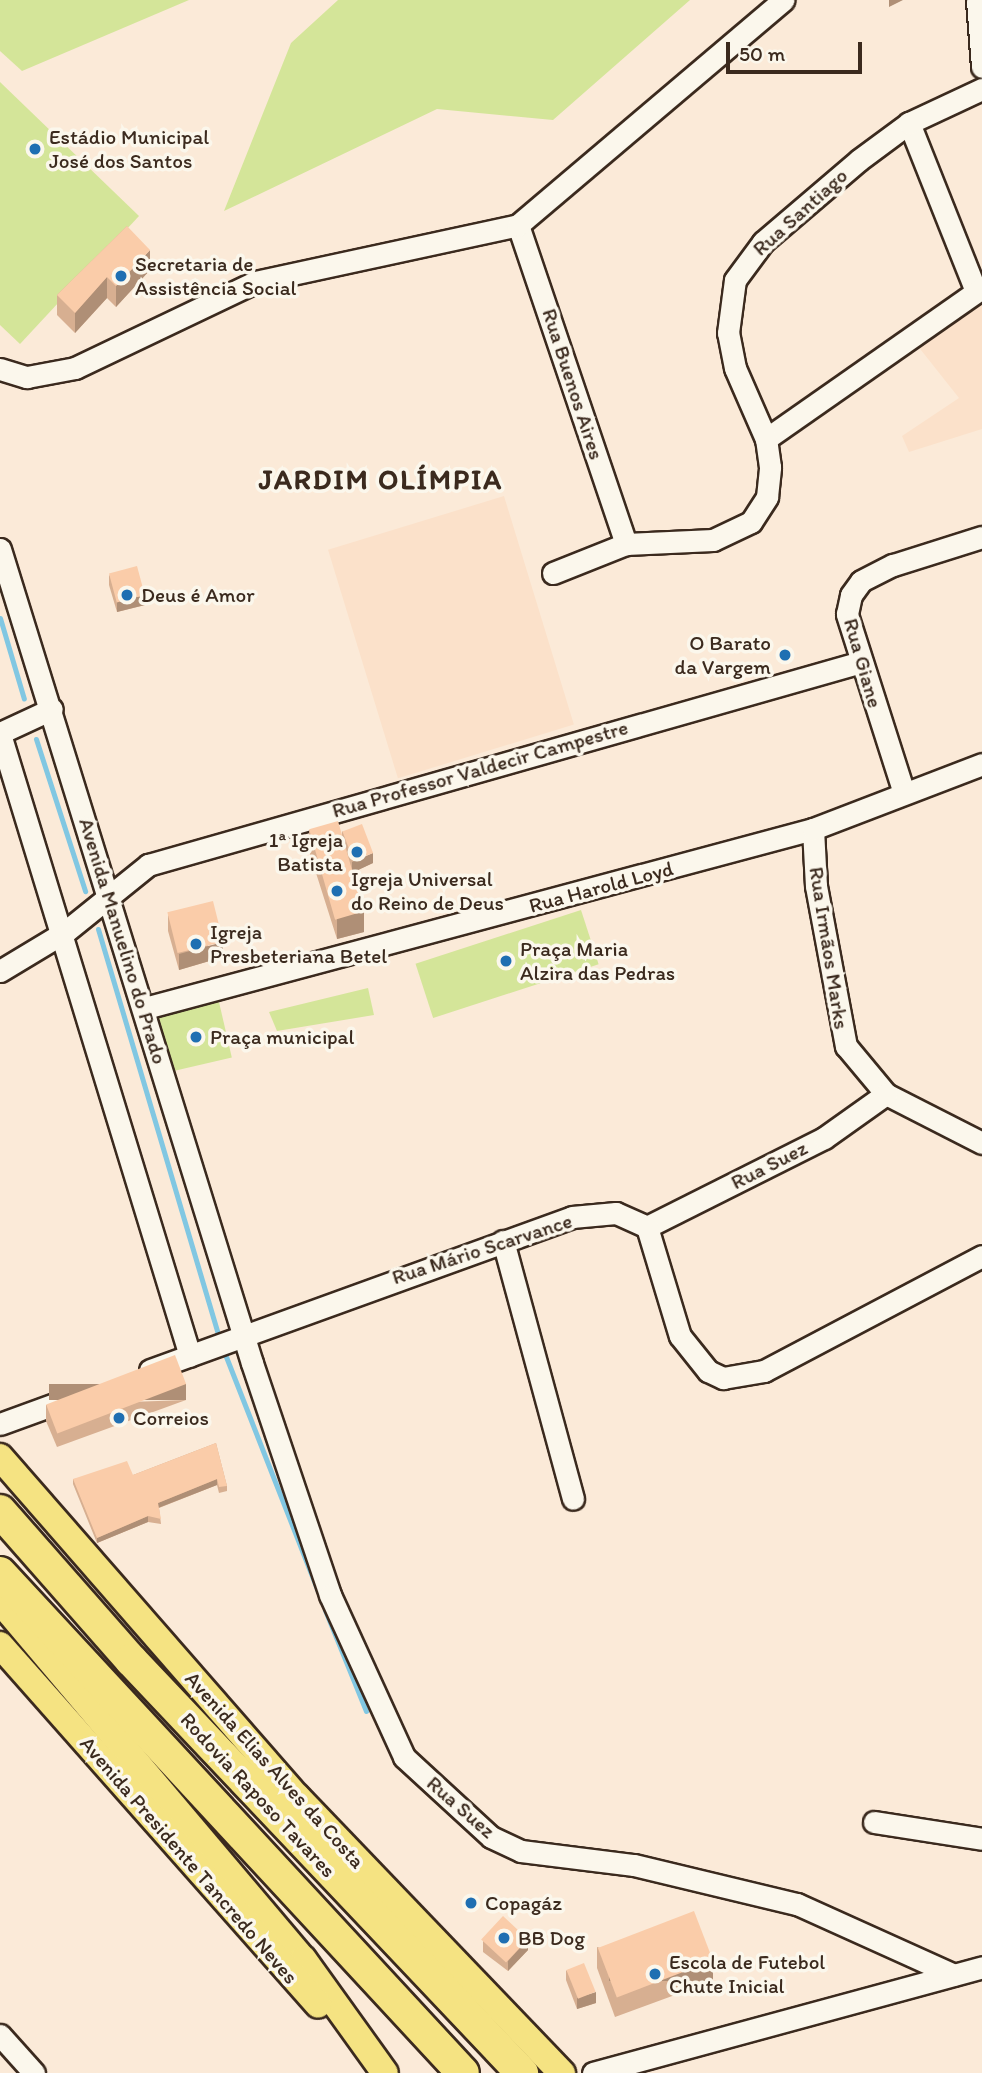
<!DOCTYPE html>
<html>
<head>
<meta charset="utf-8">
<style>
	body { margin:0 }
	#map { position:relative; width:982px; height:2073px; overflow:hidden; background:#fbead8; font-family:Itim,sans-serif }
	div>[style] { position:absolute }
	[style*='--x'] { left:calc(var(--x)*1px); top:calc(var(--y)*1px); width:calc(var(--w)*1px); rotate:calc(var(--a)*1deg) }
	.built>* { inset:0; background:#fbe1ca; transform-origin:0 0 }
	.green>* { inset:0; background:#d4e599; transform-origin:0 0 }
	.stream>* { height:5px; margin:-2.5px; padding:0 2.5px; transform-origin:2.5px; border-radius:2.5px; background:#81c7e2 }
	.roads { filter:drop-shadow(2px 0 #3b2a1e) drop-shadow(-2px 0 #3b2a1e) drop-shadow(0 2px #3b2a1e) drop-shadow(0 -2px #3b2a1e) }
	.minor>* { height:21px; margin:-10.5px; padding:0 10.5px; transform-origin:10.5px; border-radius:10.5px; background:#fbf7ec }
	.major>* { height:26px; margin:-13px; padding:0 13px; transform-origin:13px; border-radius:13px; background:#f5e382 }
	.highway>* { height:32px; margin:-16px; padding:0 16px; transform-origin:16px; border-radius:16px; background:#f5e382 }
	.wall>* { inset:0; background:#d7af91 }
	.shaded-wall>* { inset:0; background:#af8f76; transform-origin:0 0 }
	.building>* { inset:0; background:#facca9; transform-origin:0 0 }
	.dots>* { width:19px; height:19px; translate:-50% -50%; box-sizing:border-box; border:4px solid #fbf7ec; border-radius:50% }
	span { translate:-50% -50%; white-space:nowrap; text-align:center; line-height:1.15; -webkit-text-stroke:7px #fbf7ec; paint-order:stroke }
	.poi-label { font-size:21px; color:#3b2a1e }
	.left { translate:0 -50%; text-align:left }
	.right { translate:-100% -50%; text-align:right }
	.street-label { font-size:21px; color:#3b2a1e }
	.district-label { font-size:28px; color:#3b2a1e; font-weight:700; letter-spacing:2px }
	.scale { position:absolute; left:726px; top:42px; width:136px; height:32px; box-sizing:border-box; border:4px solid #3b2a1e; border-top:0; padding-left:9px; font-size:21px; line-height:24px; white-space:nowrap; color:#3b2a1e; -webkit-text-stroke:5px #fbf7ec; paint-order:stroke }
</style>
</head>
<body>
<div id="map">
	<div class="built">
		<i style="clip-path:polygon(982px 302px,982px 429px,909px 452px,902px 436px,959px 398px,917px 345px)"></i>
		<i style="left:504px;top:496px;width:239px;height:184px;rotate:73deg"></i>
	</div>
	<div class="green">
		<i style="clip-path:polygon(0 0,189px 0,22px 71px,0 51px)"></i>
		<i style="clip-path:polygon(338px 0,690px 0,553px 120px,437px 109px,224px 211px,291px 43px)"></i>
		<i style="clip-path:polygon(0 82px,139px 216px,20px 344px,0 325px)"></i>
		<i style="left:581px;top:910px;width:57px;height:174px;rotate:72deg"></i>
		<i style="clip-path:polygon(368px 988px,374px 1015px,277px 1031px,269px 1012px)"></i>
		<i style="left:219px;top:1002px;width:57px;height:63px;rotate:77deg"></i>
	</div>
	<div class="stream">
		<i style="--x:0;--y:618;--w:84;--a:73.5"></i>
		<i style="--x:36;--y:739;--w:160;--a:72.1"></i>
		<i style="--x:98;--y:929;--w:429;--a:73.5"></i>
		<i style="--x:223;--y:1349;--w:260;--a:68.6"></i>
		<i style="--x:325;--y:1610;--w:109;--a:67.9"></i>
	</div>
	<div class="roads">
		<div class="minor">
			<i style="--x:977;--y:0;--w:67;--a:85.7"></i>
			<i style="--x:909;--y:123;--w:181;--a:68.3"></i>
			<i style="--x:518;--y:225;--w:337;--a:71.3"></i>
			<i style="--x:0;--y:369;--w:28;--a:17"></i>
			<i style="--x:27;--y:377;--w:49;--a:-10.6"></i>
			<i style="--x:75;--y:368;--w:199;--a:-25.5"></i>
			<i style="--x:255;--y:282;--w:269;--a:-12.2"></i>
			<i style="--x:518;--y:225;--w:348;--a:-40.3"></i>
			<i style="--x:766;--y:439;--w:264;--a:-35"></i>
			<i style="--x:0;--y:549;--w:852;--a:72.8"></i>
			<i style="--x:252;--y:1363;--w:245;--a:71.4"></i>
			<i style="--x:330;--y:1595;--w:178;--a:65.4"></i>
			<i style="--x:404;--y:1757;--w:118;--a:42.6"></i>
			<i style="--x:491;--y:1837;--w:33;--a:25"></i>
			<i style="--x:521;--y:1851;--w:114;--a:7.1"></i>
			<i style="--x:634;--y:1865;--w:168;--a:13.5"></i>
			<i style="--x:797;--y:1904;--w:172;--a:24.3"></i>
			<i style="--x:553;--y:573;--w:79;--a:-21.7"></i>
			<i style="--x:626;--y:544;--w:87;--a:-2.6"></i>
			<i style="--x:713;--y:540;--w:42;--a:-25.3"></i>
			<i style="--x:751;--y:522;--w:30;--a:-57"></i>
			<i style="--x:767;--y:497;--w:30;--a:-84"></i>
			<i style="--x:770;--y:467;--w:28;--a:-98"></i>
			<i style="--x:766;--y:439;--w:77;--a:-113.6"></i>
			<i style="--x:735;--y:368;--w:36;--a:-101"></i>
			<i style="--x:728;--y:333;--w:53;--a:-82.5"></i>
			<i style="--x:735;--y:280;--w:47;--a:-53.6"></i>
			<i style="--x:763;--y:242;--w:126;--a:-40.5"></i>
			<i style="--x:859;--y:160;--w:62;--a:-36.5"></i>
			<i style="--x:909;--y:123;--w:81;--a:-25"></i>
			<i style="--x:0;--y:733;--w:57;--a:-24.8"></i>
			<i style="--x:0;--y:734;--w:650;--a:73.01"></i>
			<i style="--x:903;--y:790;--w:185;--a:-107.7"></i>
			<i style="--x:847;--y:614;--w:19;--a:-78"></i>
			<i style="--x:851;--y:595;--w:17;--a:-54"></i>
			<i style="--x:861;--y:581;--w:36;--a:-27"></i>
			<i style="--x:893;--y:565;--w:93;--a:-17.5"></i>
			<i style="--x:813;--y:829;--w:57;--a:87"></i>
			<i style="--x:816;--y:886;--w:163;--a:79.4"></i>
			<i style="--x:846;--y:1046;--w:62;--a:50.2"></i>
			<i style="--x:886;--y:1094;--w:108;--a:27"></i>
			<i style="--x:0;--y:971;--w:76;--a:-31"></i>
			<i style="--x:65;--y:932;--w:107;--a:-38.9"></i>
			<i style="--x:148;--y:865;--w:741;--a:-15.89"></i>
			<i style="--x:145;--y:1008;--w:692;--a:-15"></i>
			<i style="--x:813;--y:829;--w:181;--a:-21"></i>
			<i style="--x:647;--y:1227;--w:198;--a:-26.7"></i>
			<i style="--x:824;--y:1138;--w:76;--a:-35.4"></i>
			<i style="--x:503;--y:1241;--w:267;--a:74.8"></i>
			<i style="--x:150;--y:1370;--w:449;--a:-19.9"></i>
			<i style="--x:572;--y:1217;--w:44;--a:-5.2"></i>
			<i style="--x:616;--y:1213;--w:34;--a:24"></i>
			<i style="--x:647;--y:1227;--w:114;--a:73.2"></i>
			<i style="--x:680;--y:1336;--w:45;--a:51.3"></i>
			<i style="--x:708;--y:1371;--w:17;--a:25"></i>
			<i style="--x:723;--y:1378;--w:42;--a:-9.7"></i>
			<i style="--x:764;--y:1371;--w:246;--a:-27.8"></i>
			<i style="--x:0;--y:1424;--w:76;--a:-20.1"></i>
			<i style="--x:874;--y:1822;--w:109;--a:8.9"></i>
			<i style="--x:0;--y:2035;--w:51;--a:48.2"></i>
			<i style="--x:593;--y:2073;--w:403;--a:-15.2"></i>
		</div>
		<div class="major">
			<i style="--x:0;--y:1457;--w:451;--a:48.9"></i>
			<i style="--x:297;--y:1797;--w:383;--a:46.2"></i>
			<i style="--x:0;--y:1601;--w:469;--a:49.8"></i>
			<i style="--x:303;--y:1959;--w:140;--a:54.3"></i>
			<i style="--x:0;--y:1645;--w:480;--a:48.5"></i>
		</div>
		<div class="highway">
			<i style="--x:0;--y:1511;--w:198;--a:48.7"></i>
			<i style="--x:131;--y:1660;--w:569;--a:46.57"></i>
			<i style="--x:0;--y:1573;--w:681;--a:47.2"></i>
		</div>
	</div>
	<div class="wall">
		<i style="clip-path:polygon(127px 226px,150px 270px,116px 307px,107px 298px,75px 333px,57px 315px,57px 295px)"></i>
		<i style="clip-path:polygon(109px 575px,145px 605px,117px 612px,109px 585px)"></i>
		<i style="clip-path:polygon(309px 830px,342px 837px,342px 831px,373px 863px,353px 872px,364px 932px,337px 939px,309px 851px)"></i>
		<i style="clip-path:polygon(168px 915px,223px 957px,179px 970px,168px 931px)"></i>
		<i style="clip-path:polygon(186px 1400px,57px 1447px,46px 1421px,46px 1405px)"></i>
		<i style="clip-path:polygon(216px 1443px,227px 1486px,227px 1491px,219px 1493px,217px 1485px,159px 1508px,161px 1524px,148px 1522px,97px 1543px,73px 1484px,73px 1479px,133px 1475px)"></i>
		<i style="clip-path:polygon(483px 1941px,528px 1950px,508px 1971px,483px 1952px)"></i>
		<i style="clip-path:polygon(597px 1947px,713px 1981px,615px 2017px,597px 1968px)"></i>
		<i style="clip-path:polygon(566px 1970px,596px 2003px,577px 2009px,566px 1980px)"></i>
	</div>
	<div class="shaded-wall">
		<i style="clip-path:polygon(889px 0,903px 0,889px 7px)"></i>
		<i style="clip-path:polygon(150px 250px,150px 270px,116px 307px,116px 286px)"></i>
		<i style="clip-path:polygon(107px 277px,107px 298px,75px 333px,75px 313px)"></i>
		<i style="clip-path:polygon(145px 595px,145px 605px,117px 612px,117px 601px)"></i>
		<i style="clip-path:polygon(373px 853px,373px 863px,352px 873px,352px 862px)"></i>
		<i style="clip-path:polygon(364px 911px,364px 932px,337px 939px,337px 918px)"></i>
		<i style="clip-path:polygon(223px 942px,223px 957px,179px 970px,179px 954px)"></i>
		<i style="left:186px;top:1384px;width:16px;height:137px;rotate:90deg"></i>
		<i style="clip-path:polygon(217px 1479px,217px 1485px,158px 1508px,158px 1503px)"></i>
		<i style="clip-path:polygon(148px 1516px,148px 1522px,97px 1543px,97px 1538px)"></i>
		<i style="clip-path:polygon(528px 1939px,528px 1950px,508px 1971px,508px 1961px)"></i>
		<i style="left:713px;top:1960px;width:21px;height:104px;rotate:90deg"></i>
		<i style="clip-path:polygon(596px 1992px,596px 2003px,577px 2009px,577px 1998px)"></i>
	</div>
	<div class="building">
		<i style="clip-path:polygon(127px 226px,150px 250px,116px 286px,107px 277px,75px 313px,57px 295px)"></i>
		<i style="left:137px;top:566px;width:30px;height:29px;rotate:75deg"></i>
		<i style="left:338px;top:821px;width:94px;height:30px;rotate:74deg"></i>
		<i style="left:362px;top:824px;width:31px;height:21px;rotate:69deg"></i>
		<i style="left:213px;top:901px;width:42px;height:47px;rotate:76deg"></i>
		<i style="left:175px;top:1355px;width:31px;height:138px;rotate:69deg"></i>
		<i style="clip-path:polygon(216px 1443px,227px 1486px,219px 1487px,217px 1479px,158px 1503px,161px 1519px,148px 1516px,97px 1538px,73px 1479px,127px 1461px,133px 1475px)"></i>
		<i style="left:694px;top:1911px;width:53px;height:103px;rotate:69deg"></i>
		<i style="left:503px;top:1916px;width:34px;height:32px;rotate:43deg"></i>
		<i style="left:584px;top:1963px;width:31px;height:19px;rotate:68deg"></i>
	</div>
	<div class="dots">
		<i style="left:35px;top:149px;background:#1f6fb2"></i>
		<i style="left:121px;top:276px;background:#1f6fb2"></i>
		<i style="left:127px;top:595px;background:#1f6fb2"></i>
		<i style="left:785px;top:655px;background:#1f6fb2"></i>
		<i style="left:357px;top:852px;background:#1f6fb2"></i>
		<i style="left:337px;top:891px;background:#1f6fb2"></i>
		<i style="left:196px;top:944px;background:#1f6fb2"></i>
		<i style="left:506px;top:961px;background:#1f6fb2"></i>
		<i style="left:196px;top:1037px;background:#1f6fb2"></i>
		<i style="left:119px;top:1418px;background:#1f6fb2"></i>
		<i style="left:471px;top:1903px;background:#1f6fb2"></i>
		<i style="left:504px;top:1938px;background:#1f6fb2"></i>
		<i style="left:655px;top:1974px;background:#1f6fb2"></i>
	</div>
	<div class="poi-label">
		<span class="left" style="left:49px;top:149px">Estádio Municipal<br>José dos Santos</span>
		<span class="left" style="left:135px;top:276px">Secretaria de<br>Assistência Social</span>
		<span class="left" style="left:141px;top:595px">Deus é Amor</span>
		<span class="right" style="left:771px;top:655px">O Barato<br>da Vargem</span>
		<span class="right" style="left:343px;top:852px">1ª Igreja<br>Batista</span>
		<span class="left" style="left:351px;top:891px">Igreja Universal<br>do Reino de Deus</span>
		<span class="left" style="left:210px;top:944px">Igreja<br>Presbeteriana Betel</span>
		<span class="left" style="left:520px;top:961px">Praça Maria<br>Alzira das Pedras</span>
		<span class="left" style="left:210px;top:1037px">Praça municipal</span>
		<span class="left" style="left:133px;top:1418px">Correios</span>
		<span class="left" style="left:485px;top:1903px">Copagáz</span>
		<span class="left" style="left:518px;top:1938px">BB Dog</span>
		<span class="left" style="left:669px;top:1974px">Escola de Futebol<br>Chute Inicial</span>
	</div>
	<div class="street-label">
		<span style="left:800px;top:212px;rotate:-42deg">Rua Santiago</span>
		<span style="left:573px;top:384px;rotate:72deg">Rua Buenos Aires</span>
		<span style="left:863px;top:663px;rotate:74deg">Rua Giane</span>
		<span style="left:480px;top:769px;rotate:-16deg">Rua Professor Valdecir Campestre</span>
		<span style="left:601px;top:887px;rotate:-15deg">Rua Harold Loyd</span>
		<span style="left:123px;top:941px;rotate:73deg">Avenida Manuelino do Prado</span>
		<span style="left:829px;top:948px;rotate:81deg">Rua Irmãos Marks</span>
		<span style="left:769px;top:1165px;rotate:-27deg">Rua Suez</span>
		<span style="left:482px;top:1249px;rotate:-18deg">Rua Mário Scarvance</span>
		<span style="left:275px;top:1770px;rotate:48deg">Avenida Elias Alves da Costa</span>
		<span style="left:258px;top:1795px;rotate:47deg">Rodovia Raposo Tavares</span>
		<span style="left:461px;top:1807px;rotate:41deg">Rua Suez</span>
		<span style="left:189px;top:1860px;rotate:49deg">Avenida Presidente Tancredo Neves</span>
	</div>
	<div class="district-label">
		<span style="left:381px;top:479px">JARDIM OLÍMPIA</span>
	</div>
	<div class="scale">50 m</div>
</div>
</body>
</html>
